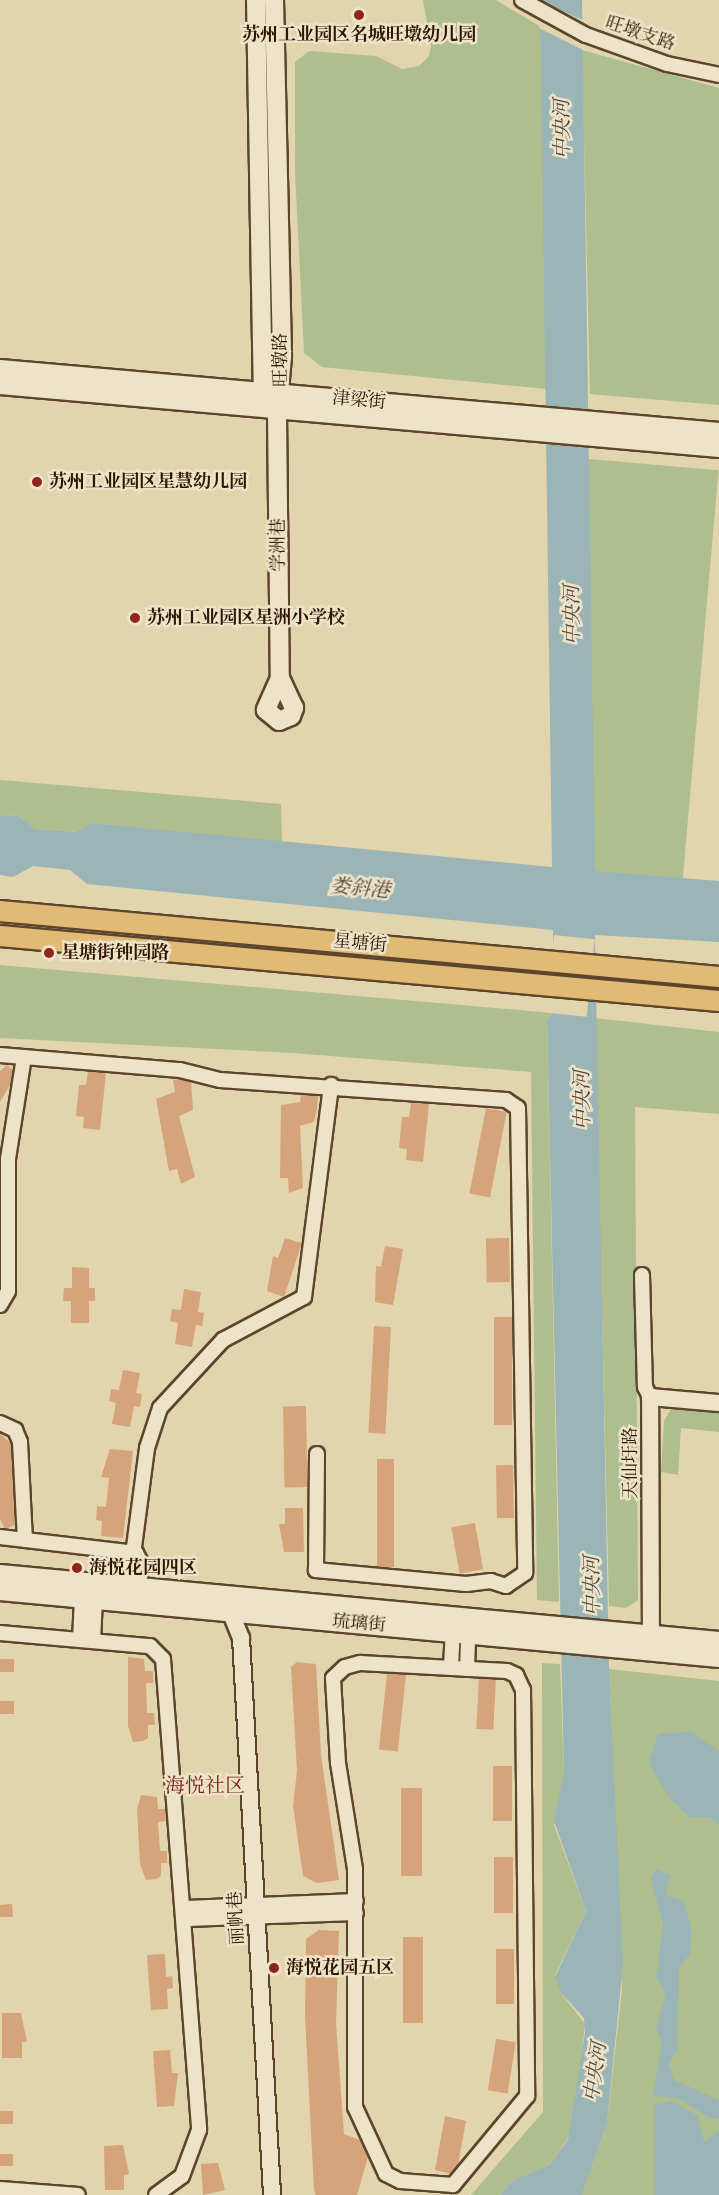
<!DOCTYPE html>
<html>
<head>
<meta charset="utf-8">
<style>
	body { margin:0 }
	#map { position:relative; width:719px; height:2195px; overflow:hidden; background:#e2d4ac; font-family:Cardo,"Noto Serif SC",serif }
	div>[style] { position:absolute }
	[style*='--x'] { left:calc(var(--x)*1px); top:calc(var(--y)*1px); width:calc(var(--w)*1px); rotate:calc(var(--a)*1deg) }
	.green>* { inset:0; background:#aebe8e; transform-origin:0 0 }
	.water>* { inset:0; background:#9bb5b6 }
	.pier>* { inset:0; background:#e2d4ac; transform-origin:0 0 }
	.building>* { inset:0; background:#d6a47a; transform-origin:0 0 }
	.roads { filter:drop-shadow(2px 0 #5d452c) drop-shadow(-2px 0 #5d452c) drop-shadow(0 2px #5d452c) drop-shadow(0 -2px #5d452c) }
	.minor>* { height:14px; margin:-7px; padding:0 7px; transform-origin:7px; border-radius:7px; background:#ece3c9 }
	.tertiary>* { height:16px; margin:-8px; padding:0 8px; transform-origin:8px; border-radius:8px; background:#ece3c9 }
	.secondary>* { height:18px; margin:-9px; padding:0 9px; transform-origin:9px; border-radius:9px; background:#ece3c9 }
	.primary>* { height:20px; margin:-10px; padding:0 10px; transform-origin:10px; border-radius:10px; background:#e1ba76 }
	.dots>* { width:16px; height:16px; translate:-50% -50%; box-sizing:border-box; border:3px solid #ece3c9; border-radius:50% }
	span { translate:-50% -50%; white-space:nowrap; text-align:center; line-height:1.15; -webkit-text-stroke:5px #ece3c9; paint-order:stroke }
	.street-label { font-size:18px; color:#311501 }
	.poi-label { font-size:18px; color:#311501; font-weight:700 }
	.left { translate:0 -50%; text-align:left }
	.water-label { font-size:20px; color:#514537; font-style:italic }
	.neighbourhood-label { font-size:20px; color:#7a1f14 }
</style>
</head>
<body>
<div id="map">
	<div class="green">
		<i style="clip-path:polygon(423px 0,496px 0,541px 27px,547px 389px,322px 367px,304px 353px,295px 172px,295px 62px,309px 51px,376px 56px,402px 69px,419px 66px,429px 56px,431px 45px)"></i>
		<i style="clip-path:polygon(582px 50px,719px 88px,719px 405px,590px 394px)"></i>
		<i style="left:589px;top:459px;width:130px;height:412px;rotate:5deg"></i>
		<i style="clip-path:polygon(0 780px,281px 804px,282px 842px,91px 823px,75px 832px,35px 829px,18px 816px,0 815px)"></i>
		<i style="clip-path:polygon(0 965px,553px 1013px,547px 1019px,559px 1602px,537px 1600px,531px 1072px,293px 1053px,0 1038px)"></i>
		<i style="clip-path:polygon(595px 1018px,719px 1032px,719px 1114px,635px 1107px,638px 1600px,626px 1608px,609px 1606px)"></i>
		<i style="clip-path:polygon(671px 1409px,719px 1413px,719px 1432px,681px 1428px,678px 1475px,661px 1472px,664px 1421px)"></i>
		<i style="clip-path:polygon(542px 1663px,560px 1664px,564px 1775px,554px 1825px,586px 1911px,555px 1975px,561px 1993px,585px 2024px,578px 2094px,568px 2139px,549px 2165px,513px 2180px,500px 2195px,471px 2195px,543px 2112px)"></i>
		<i style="clip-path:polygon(609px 1669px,719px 1681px,719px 2195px,582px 2195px,607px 2123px,622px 1989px)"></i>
	</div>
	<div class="water">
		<i style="clip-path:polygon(540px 0,582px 0,595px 871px,719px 881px,719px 942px,595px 935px,609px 1669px,623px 1965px,607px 2123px,582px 2195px,500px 2195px,513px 2180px,549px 2165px,568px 2140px,585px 2033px,584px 2018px,561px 1993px,555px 1977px,586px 1911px,554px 1821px,564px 1774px,547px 1019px,553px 1013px,553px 930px,87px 884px,70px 870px,33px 866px,13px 877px,0 875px,0 815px,18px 816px,35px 829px,75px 832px,91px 823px,552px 867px)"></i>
		<i style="clip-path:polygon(691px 1732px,719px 1751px,719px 1826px,712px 1818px,690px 1818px,668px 1796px,649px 1763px,658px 1734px)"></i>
		<i style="clip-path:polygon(656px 1869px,670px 1875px,666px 1895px,684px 1902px,691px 1928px,690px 1954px,679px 1968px,677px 2049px,669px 2064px,674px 2080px,719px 2100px,719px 2118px,711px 2119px,678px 2098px,653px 2096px,662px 2043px,656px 2027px,666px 1994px,656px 1977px,663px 1925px,651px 1879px)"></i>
		<i style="clip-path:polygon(672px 2101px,698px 2116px,704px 2142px,719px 2131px,719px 2195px,654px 2195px,654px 2105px)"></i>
	</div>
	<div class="pier">
		<i style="clip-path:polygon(538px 0,585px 21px,585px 51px,539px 28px)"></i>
		<i style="left:554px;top:935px;width:41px;height:78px;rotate:6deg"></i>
	</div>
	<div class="building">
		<i style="clip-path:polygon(7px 1065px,13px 1070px,10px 1085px,0 1102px,0 1071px)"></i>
		<i style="clip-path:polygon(88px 1071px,106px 1073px,100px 1130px,83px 1128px,84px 1117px,76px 1116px,79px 1085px,86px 1085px)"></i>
		<i style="clip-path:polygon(180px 1079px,191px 1082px,193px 1110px,179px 1116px,195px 1177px,181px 1184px,177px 1169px,169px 1171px,156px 1099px,175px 1092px,173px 1080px)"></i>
		<i style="clip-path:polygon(301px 1095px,318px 1096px,317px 1108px,314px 1122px,300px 1126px,303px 1188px,289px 1193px,288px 1178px,280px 1178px,281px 1105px,300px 1102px)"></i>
		<i style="clip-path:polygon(411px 1103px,429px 1104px,423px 1162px,406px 1160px,407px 1149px,399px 1148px,402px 1117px,409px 1117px)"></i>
		<i style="left:486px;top:1108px;width:21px;height:87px;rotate:11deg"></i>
		<i style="clip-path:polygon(285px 1238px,302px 1243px,284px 1297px,267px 1291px,273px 1256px,278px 1258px)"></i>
		<i style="left:509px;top:1238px;width:44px;height:23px;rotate:89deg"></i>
		<i style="clip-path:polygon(385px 1246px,403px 1249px,393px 1305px,375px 1302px,376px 1266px,381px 1267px)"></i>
		<i style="clip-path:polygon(72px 1267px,89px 1268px,89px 1288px,95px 1288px,95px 1301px,89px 1301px,89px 1323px,71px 1323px,71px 1301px,63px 1301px,64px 1288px,72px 1288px)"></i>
		<i style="clip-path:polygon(184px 1289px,201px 1292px,198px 1312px,204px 1313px,202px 1326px,196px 1325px,192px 1347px,175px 1344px,178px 1323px,170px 1321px,172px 1309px,181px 1310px)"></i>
		<i style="left:494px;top:1317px;width:18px;height:108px"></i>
		<i style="left:374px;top:1326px;width:17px;height:107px;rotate:3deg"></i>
		<i style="clip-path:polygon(123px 1370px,140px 1373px,136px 1393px,142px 1394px,140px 1407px,134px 1406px,130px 1427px,112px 1424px,116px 1403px,109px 1401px,111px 1389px,119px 1390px)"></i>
		<i style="left:306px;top:1406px;width:81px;height:23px;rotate:89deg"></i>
		<i style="clip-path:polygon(0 1433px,11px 1444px,15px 1525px,5px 1529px,0 1519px)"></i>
		<i style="clip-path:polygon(110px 1449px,133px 1451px,123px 1538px,101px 1536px,102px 1521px,96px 1520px,97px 1506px,106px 1507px,109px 1478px,101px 1477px)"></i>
		<i style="left:377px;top:1459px;width:17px;height:108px"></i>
		<i style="left:513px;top:1465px;width:53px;height:17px;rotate:89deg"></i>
		<i style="clip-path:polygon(285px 1508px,303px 1508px,304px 1552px,284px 1552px,279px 1524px,285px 1524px)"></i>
		<i style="left:475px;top:1523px;width:47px;height:24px;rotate:80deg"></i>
		<i style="clip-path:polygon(128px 1657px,144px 1659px,145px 1671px,153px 1671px,153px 1683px,146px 1683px,147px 1713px,154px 1713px,155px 1725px,148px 1725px,148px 1738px,143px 1741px,133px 1742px,128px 1726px)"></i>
		<i style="left:0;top:1659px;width:14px;height:13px"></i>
		<i style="clip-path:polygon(297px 1662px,316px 1664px,321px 1755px,339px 1880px,317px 1883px,303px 1876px,293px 1806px,297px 1771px,291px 1667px)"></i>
		<i style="left:387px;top:1673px;width:19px;height:77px;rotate:6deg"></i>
		<i style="left:479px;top:1678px;width:17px;height:51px;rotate:3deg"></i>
		<i style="left:0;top:1701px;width:14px;height:13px"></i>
		<i style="left:493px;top:1766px;width:19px;height:55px"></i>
		<i style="left:401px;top:1788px;width:21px;height:88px"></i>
		<i style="clip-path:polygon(141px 1795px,157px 1797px,158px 1809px,165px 1809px,166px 1821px,158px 1822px,160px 1851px,167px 1851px,167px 1863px,161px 1863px,161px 1876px,156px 1879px,146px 1880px,140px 1864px,137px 1810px)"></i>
		<i style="left:513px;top:1857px;width:56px;height:19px;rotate:90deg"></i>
		<i style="clip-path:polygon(12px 1904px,13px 1917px,0 1917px,0 1905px)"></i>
		<i style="clip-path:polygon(319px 1930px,339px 1931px,336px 2024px,344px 2134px,360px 2140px,368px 2157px,357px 2195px,316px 2195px,314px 2190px,305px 2016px,306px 1939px)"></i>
		<i style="left:403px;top:1937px;width:20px;height:86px"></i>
		<i style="left:496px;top:1949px;width:18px;height:55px"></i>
		<i style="clip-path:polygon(165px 1954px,166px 1977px,172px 1976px,173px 1988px,167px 1989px,168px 2009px,151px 2010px,147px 1955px)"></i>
		<i style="clip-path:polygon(2px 2013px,21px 2013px,27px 2042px,22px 2042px,22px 2058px,2px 2058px)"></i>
		<i style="left:496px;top:2039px;width:20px;height:52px;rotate:9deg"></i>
		<i style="clip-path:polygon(170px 2050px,172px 2073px,178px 2073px,174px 2106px,157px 2107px,153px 2051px)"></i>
		<i style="left:13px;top:2111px;width:13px;height:13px;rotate:90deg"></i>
		<i style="clip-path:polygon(445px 2116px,466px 2121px,458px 2165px,451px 2174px,435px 2170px)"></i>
		<i style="clip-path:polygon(123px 2145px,129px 2174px,124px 2175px,124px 2190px,105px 2190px,104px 2146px)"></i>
		<i style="left:0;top:2154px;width:13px;height:12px"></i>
		<i style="clip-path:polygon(218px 2163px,225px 2190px,203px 2195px,201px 2164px)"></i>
	</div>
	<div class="roads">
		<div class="minor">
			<i style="--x:522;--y:0;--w:73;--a:28.7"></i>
			<i style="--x:586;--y:35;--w:86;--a:19.7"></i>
			<i style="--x:667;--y:64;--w:53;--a:11.9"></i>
			<i style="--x:0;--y:1055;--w:181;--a:4.8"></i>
			<i style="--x:180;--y:1070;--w:41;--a:14"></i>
			<i style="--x:220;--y:1080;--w:287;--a:4"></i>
			<i style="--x:506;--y:1100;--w:14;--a:34"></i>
			<i style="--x:518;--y:1108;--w:465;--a:89.1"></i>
			<i style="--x:525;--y:1573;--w:23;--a:146"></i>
			<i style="--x:506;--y:1586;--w:16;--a:-162"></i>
			<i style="--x:491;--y:1581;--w:25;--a:173"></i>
			<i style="--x:466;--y:1584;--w:151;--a:-174.7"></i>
			<i style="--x:316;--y:1570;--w:116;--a:-89.5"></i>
			<i style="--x:642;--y:1275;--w:112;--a:88.5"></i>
			<i style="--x:645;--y:1387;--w:11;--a:63"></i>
			<i style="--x:0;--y:1305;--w:16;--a:-60"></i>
			<i style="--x:8;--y:1291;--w:132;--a:-90"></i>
			<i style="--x:8;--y:1159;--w:103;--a:-81.1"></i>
			<i style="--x:0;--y:1423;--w:17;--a:25"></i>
			<i style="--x:15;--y:1430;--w:13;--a:67"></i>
			<i style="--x:20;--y:1442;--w:98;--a:87.1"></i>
			<i style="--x:0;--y:1537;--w:137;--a:6.7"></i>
			<i style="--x:136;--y:1553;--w:11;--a:63"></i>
			<i style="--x:141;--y:1563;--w:23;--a:95"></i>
			<i style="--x:129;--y:1585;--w:138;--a:-82.5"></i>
			<i style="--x:147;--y:1448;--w:42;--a:-72"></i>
			<i style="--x:160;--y:1408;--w:93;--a:-47.2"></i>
			<i style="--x:223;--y:1340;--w:92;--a:-28"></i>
			<i style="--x:304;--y:1297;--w:214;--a:-82.7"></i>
			<i style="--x:0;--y:1633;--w:151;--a:5"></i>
			<i style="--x:150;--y:1646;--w:18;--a:45"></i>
			<i style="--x:163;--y:1659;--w:472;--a:85.6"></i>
			<i style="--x:199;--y:2130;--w:49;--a:110.3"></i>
			<i style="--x:182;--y:2176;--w:32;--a:144"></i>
			<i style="--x:80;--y:1640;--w:42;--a:-87.3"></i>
			<i style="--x:93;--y:1641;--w:42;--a:-87.3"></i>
			<i style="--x:360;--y:1663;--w:147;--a:3.1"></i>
			<i style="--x:507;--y:1671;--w:10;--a:24"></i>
			<i style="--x:516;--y:1675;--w:17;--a:65"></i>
			<i style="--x:523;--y:1690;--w:406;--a:89.4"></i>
			<i style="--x:527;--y:2096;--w:116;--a:129.7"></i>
			<i style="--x:453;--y:2185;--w:53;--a:-175.7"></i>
			<i style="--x:400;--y:2181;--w:16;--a:-153"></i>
			<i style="--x:386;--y:2174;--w:74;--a:-114.8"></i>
			<i style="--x:355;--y:2107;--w:238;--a:-90"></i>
			<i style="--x:355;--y:1869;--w:107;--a:-99.1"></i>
			<i style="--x:338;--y:1763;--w:85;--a:-93.4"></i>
			<i style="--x:333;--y:1678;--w:16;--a:-43"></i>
			<i style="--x:345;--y:1667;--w:16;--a:-15"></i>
			<i style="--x:451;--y:1667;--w:34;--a:-87"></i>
			<i style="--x:467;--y:1669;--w:35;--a:-88"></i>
			<i style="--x:186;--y:1908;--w:170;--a:-2.4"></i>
			<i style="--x:187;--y:1919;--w:169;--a:-2"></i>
			<i style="--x:0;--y:2189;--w:78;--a:4.4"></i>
		</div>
		<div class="tertiary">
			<i style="--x:226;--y:1601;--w:40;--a:68"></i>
			<i style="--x:241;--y:1638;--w:558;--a:86.81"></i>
			<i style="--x:651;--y:1648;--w:251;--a:-90.2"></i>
			<i style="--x:650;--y:1397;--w:69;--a:5"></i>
		</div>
		<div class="secondary">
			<i style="--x:256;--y:0;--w:392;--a:89"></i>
			<i style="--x:263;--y:392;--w:11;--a:56"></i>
			<i style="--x:274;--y:0;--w:357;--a:88.7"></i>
			<i style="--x:282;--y:357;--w:55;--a:95.2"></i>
			<i style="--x:277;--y:412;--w:266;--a:89.4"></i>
			<i style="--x:280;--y:678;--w:35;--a:114"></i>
			<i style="--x:266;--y:710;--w:17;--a:40"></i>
			<i style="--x:279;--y:721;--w:13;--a:-23"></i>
			<i style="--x:291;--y:716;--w:9;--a:-69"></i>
			<i style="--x:294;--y:708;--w:33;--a:-115"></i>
			<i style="--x:0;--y:369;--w:722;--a:5.01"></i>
			<i style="--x:0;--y:385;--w:722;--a:5.01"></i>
			<i style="--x:0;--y:1574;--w:722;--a:5.32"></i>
			<i style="--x:0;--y:1591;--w:722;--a:5.32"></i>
		</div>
		<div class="primary">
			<i style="--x:0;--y:911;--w:722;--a:5.24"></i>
			<i style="--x:0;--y:936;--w:722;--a:5.17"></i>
		</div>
	</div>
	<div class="dots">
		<i style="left:359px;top:15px;background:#8f2418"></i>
		<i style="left:37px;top:482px;background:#8f2418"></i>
		<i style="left:135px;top:618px;background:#8f2418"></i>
		<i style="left:49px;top:953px;background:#8f2418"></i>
		<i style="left:77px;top:1568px;background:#8f2418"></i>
		<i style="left:274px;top:1968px;background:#8f2418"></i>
	</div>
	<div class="street-label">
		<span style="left:640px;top:34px;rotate:19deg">旺墩支路</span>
		<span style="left:281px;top:360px;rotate:-90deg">旺墩路</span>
		<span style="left:359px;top:401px;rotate:5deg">津梁街</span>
		<span style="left:279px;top:545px;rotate:-90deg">学洲巷</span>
		<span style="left:360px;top:944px;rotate:5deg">星塘街</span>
		<span style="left:631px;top:1463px;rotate:-90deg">天仙圩路</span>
		<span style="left:359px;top:1624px;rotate:5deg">琉璃街</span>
		<span style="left:237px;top:1918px;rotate:-93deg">丽帆巷</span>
	</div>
	<div class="poi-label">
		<span style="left:359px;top:35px">苏州工业园区名城旺墩幼儿园</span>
		<span class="left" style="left:49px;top:482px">苏州工业园区星慧幼儿园</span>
		<span class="left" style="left:147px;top:618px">苏州工业园区星洲小学校</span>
		<span class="left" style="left:61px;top:953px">星塘街钟园路</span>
		<span class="left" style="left:89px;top:1568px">海悦花园四区</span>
		<span class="left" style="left:286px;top:1968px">海悦花园五区</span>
	</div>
	<div class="water-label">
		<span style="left:562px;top:129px;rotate:-91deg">中央河</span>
		<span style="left:572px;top:615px;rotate:-91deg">中央河</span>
		<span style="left:360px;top:888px;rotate:5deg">娄斜港</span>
		<span style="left:582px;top:1100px;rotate:-91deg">中央河</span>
		<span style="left:592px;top:1586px;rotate:-91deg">中央河</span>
		<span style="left:595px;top:2072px;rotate:-82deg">中央河</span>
	</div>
	<div class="neighbourhood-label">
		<span style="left:205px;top:1785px">海悦社区</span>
	</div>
</div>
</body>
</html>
